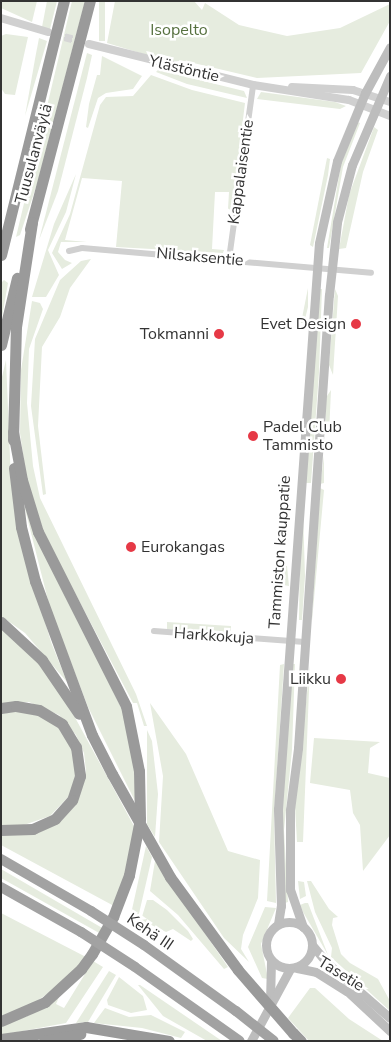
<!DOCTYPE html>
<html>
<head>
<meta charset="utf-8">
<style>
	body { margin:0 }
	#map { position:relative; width:391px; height:1042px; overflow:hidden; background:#fff; font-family:"Nunito Sans",sans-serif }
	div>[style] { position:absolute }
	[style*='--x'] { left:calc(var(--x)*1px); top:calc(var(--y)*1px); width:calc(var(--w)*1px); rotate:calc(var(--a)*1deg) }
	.green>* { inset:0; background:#e6ecdf; transform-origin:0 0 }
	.tertiary-tunnel>* { height:8px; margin-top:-4px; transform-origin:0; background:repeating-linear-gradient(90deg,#d6d6d6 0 8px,transparent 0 12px) }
	.minor>* { height:6px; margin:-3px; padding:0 3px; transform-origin:3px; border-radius:3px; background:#d0d0d0 }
	.tertiary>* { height:8px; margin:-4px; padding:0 4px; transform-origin:4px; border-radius:4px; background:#d0d0d0 }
	.secondary>* { height:9px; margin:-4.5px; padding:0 4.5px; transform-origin:4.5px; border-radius:4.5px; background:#bdbdbd }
	.secondary>.ring { margin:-4.5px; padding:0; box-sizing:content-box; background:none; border:9px solid #bdbdbd; border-radius:50% }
	.trunk>* { height:10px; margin:-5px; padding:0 5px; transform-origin:5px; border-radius:5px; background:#a2a2a2 }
	.motorway>* { height:11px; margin:-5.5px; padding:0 5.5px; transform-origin:5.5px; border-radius:5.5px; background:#9a9a9a }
	.trunk-bridge>* { height:10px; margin:-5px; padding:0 5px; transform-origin:5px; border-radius:5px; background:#a2a2a2 }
	.motorway-bridge>* { height:11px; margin:-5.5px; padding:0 5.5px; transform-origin:5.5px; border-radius:5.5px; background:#9a9a9a }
	.dots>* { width:14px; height:14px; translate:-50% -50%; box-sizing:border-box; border:2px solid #fff; border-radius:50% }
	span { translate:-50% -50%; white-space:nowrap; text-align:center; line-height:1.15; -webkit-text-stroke:5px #fff; paint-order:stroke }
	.park-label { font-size:16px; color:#56703f }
	.street-label { font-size:16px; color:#333 }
	.poi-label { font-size:16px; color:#333 }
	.right { translate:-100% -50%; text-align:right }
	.left { translate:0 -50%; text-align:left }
	.frame { position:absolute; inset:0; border:2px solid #333; pointer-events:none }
</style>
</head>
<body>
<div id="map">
	<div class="green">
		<i style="clip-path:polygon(1px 1px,37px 1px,32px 22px,1px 8px)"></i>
		<i style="clip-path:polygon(47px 1px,57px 1px,50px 29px,42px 27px)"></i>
		<i style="clip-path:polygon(72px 1px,85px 1px,38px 181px,20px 235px,16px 237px)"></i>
		<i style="left:99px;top:1px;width:6px;height:40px"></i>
		<i style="clip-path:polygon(115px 1px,194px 1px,202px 10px,205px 3px,239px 25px,287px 36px,340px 28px,390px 4px,390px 21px,361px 73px,257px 78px,185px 61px,167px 61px,107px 43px)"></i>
		<i style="clip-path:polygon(6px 34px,28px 37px,15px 95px,5px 94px,1px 88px,1px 36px)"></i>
		<i style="clip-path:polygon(39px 38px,47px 41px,25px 116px,35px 59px)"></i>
		<i style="clip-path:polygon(87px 53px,92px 55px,87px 78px,58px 191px,39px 240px)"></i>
		<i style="clip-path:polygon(102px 56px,142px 76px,133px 89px,106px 93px,98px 98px,88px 128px,86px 127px,89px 104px,97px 75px,100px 75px)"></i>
		<i style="clip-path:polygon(158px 70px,244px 91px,247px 98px,187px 84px,156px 72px)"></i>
		<i style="clip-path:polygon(151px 75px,192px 90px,245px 103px,232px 210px,228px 209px,229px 192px,215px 192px,212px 249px,224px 250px,223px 253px,116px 247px,122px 181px,82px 178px,65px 240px,87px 242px,61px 242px,58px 252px,65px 260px,72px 263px,62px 269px,52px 253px,70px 214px,100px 105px,106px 97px,133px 96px)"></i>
		<i style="clip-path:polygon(261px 92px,335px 102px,346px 106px,340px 109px,257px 99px)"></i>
		<i style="clip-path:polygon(357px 122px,360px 123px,343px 167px,329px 248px,327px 248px,341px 164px)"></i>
		<i style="clip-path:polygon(374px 127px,378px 130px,363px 172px,346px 248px,339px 249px,349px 195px)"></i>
		<i style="clip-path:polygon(327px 158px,330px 159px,328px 175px,313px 247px,310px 245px)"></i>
		<i style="clip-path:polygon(76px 174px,66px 212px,48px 250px,59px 275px,46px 297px,32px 297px,54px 224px)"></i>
		<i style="clip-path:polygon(91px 259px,70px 288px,60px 317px,42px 347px,38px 426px,46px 494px,43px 495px,31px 406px,35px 339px,60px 280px,81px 261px)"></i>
		<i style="clip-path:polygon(4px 280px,8px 283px,1px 323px,1px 283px)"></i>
		<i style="clip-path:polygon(308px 288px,308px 307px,304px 323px,301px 323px)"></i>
		<i style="clip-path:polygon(319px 289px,322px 289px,319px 372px,311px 483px,304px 483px)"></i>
		<i style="clip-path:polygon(335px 289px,338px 296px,333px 375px,329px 365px)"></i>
		<i style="clip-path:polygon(32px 301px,40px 303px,43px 309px,29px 349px,27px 403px,33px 466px,40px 498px,136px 694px,147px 726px,144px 726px,137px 703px,133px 703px,46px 538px,27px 482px,20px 433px,21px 370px)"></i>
		<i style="clip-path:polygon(6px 360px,11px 482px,23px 547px,51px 642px,67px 682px,25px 633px,1px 616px,1px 381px)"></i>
		<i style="clip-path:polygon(331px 390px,329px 434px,326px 434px,325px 399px)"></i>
		<i style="clip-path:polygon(324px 456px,324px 483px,320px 484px,321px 479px)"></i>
		<i style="clip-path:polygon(320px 488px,324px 490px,312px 621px,312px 615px)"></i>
		<i style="clip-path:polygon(24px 505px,126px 718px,132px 748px,137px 805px,88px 707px,50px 608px)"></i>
		<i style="clip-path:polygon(303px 512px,305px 576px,302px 620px,299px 620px,300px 543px)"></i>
		<i style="clip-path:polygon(282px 566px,287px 566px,289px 586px,283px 585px)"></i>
		<i style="clip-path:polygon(167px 622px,231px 626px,231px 630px,229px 633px,167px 629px)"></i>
		<i style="clip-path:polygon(1px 627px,34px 656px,65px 699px,135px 828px,128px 867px,114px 906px,1px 845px,1px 834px,34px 834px,61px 821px,77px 803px,86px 771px,84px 753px,76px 735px,59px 715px,29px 702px,1px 704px)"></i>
		<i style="clip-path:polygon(284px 664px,274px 815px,276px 903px,267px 901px,280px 665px)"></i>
		<i style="clip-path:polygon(291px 664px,295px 664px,292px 750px,284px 830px,288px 902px,285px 903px,281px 835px)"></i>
		<i style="clip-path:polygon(310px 665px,303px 842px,297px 842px,295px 807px)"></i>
		<i style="clip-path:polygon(150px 703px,186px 754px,228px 851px,260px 860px,258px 898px,243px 935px,241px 949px,249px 962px,224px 938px,159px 842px,163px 776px)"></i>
		<i style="clip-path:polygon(18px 711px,41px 716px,58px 726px,73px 747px,76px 771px,71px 794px,50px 816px,21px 826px,1px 825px,1px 714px)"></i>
		<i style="clip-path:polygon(147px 730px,152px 741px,158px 794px,155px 837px,147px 824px)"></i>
		<i style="clip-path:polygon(314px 738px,380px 742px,370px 748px,368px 773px,390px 778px,390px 835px,363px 871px,360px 825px,353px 813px,350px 790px,310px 783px)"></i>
		<i style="clip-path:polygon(146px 846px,152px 857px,138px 918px,131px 914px)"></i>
		<i style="clip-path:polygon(155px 861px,228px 967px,224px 969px,178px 915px,150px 891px)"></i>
		<i style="clip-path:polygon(1px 869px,104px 929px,101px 934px,1px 878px)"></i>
		<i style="clip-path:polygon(298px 881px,304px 882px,306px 896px,300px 899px)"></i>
		<i style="clip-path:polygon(307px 881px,311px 881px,329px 909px,338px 917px,333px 918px,332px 925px,341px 954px,350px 963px,378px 979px,390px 1001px,390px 1011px,331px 957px,332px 948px,315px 912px)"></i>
		<i style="clip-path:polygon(147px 900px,153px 900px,167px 910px,188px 931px,193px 939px,191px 941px,173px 929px,166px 932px,141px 920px)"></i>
		<i style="clip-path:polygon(305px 903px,308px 903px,328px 955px,303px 912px,300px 905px)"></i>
		<i style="clip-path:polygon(265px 907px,276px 908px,261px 944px,268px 979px,262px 978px,248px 947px)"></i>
		<i style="clip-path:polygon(1px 913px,86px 957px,63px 983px,31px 1005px,1px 1016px)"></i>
		<i style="clip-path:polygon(93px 961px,103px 967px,66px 1023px,1px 1035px,1px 1026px,30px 1015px,59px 997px,56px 1004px,64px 1008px)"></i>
		<i style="clip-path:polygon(109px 971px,116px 975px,88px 1022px,76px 1023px)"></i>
		<i style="clip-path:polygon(119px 977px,143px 996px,147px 1010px,131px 1013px,108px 1005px,107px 1000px)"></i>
		<i style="clip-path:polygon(138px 985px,140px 985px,222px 1041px,207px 1041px,163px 1016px)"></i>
		<i style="clip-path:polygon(310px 988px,315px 988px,349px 1019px,383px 1041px,309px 1041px,288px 1018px)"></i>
		<i style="clip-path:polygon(105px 1008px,129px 1017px,151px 1015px,185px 1032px,181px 1038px,142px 1028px,94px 1023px)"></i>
	</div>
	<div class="tertiary-tunnel">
		<i style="--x:53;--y:34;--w:31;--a:15"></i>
	</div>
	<div class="minor">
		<i style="--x:69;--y:251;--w:13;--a:-13"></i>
		<i style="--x:82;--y:248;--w:290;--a:4.9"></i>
		<i style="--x:229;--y:259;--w:176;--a:-82.1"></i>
		<i style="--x:154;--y:631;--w:151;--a:4.2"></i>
	</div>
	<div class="tertiary">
		<i style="--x:1;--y:18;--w:49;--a:16.6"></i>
		<i style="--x:89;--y:44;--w:169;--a:14"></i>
		<i style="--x:253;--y:85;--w:97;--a:8.9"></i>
		<i style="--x:349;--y:100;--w:44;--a:21.3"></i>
		<i style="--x:292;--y:87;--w:61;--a:2.8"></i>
		<i style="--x:353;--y:90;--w:39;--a:18"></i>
	</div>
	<div class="secondary">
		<i class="ring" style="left:266px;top:922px;width:37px;height:37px"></i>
		<i style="--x:278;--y:924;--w:18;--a:-81"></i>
		<i style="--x:281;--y:906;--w:97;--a:-91.8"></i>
		<i style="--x:278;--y:809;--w:567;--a:-85.86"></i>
		<i style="--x:319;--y:243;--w:84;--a:-77.6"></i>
		<i style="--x:337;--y:161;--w:74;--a:-67.6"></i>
		<i style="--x:365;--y:93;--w:52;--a:-61.5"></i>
		<i style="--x:303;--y:927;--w:39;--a:-109"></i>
		<i style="--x:290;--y:890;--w:80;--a:-90"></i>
		<i style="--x:290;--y:810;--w:63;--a:-82.6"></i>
		<i style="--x:298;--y:748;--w:454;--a:-86.1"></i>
		<i style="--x:329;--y:295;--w:73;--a:-83.7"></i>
		<i style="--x:337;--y:222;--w:59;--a:-75.3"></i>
		<i style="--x:352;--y:165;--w:97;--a:-66.9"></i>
		<i style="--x:312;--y:945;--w:25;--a:50"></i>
		<i style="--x:328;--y:964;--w:82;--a:41.1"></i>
		<i style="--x:297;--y:968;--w:19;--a:12"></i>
		<i style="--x:316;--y:972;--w:36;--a:32"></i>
		<i style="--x:347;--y:991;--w:59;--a:42.9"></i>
		<i style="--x:270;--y:1002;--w:42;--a:-88.6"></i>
		<i style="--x:251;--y:1041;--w:82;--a:-61.6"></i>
	</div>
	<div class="trunk">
		<i style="--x:1;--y:859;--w:104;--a:30"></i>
		<i style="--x:1;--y:887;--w:92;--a:29.4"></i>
		<i style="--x:144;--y:945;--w:113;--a:35.7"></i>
		<i style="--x:135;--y:967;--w:128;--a:35.2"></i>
	</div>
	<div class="motorway">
		<i style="--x:30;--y:229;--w:236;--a:-75.3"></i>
		<i style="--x:1;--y:255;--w:262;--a:-76.1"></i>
		<i style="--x:1;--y:345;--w:69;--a:-76.6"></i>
		<i style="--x:13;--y:440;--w:113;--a:-88.5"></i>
		<i style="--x:16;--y:327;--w:106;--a:-81.3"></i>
		<i style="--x:14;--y:468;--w:59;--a:83.2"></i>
		<i style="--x:21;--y:527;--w:56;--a:75.5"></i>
		<i style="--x:35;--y:581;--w:164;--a:69.7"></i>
		<i style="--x:92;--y:735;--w:44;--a:62.9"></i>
		<i style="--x:1;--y:622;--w:56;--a:42.8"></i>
		<i style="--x:42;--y:660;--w:65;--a:55.6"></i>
		<i style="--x:1;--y:708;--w:15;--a:-8"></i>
		<i style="--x:16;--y:706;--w:23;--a:10"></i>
		<i style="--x:39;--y:710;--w:27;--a:31"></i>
		<i style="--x:62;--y:724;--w:27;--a:59"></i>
		<i style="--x:76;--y:747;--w:29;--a:82"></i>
		<i style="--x:80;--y:776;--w:25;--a:108"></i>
		<i style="--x:72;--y:800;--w:25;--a:132"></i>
		<i style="--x:55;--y:819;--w:24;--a:156"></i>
		<i style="--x:33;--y:829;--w:32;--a:178"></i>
		<i style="--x:170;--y:877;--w:115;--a:53.8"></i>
		<i style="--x:1;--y:1021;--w:48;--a:-23.4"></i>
		<i style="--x:45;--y:1002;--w:49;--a:-42.5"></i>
		<i style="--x:81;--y:969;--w:19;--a:-54"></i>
		<i style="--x:92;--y:954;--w:43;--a:-60.4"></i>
		<i style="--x:113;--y:917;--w:45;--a:-69.1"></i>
		<i style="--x:129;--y:875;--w:57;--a:-78.9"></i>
		<i style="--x:140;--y:819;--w:48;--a:-91.2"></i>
		<i style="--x:139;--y:771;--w:66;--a:-101.3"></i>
		<i style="--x:126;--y:706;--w:195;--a:-116.8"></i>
		<i style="--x:38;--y:532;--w:54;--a:-107.1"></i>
		<i style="--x:22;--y:480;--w:49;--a:-100.6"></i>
		<i style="--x:293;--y:1033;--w:11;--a:45"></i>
		<i style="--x:1;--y:1039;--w:86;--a:-8"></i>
		<i style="--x:86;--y:1027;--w:84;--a:9.6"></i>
		<i style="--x:44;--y:1041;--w:37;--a:-11"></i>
	</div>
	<div class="trunk-bridge">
		<i style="--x:91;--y:911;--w:63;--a:32.7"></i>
		<i style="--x:81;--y:932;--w:64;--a:32.9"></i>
		<i style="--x:236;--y:1011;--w:48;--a:38.3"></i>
	</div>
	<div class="motorway-bridge">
		<i style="--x:112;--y:774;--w:118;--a:60.6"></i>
		<i style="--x:238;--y:970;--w:84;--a:48.9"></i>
	</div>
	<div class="dots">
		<i style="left:356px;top:324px;background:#e63946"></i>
		<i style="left:219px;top:334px;background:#e63946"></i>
		<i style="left:253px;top:436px;background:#e63946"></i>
		<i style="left:131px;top:547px;background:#e63946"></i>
		<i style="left:341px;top:679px;background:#e63946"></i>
	</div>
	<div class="park-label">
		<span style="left:179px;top:30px">Isopelto</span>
	</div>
	<div class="street-label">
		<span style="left:184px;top:69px;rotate:13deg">Ylästöntie</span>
		<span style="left:34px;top:154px;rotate:-75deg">Tuusulanväylä</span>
		<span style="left:241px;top:172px;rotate:-82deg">Kappalaisentie</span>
		<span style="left:200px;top:257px;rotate:5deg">Nilsaksentie</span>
		<span style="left:280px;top:552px;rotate:-86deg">Tammiston kauppatie</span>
		<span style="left:214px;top:636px;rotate:4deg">Harkkokuja</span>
		<span style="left:150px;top:932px;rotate:34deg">Kehä III</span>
		<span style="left:341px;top:974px;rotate:32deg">Tasetie</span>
	</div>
	<div class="poi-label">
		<span class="right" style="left:346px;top:324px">Evet Design</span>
		<span class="right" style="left:209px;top:334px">Tokmanni</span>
		<span class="left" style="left:263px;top:436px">Padel Club<br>Tammisto</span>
		<span class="left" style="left:141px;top:547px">Eurokangas</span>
		<span class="right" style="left:331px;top:679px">Liikku</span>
	</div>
	<div class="frame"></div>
</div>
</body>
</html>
